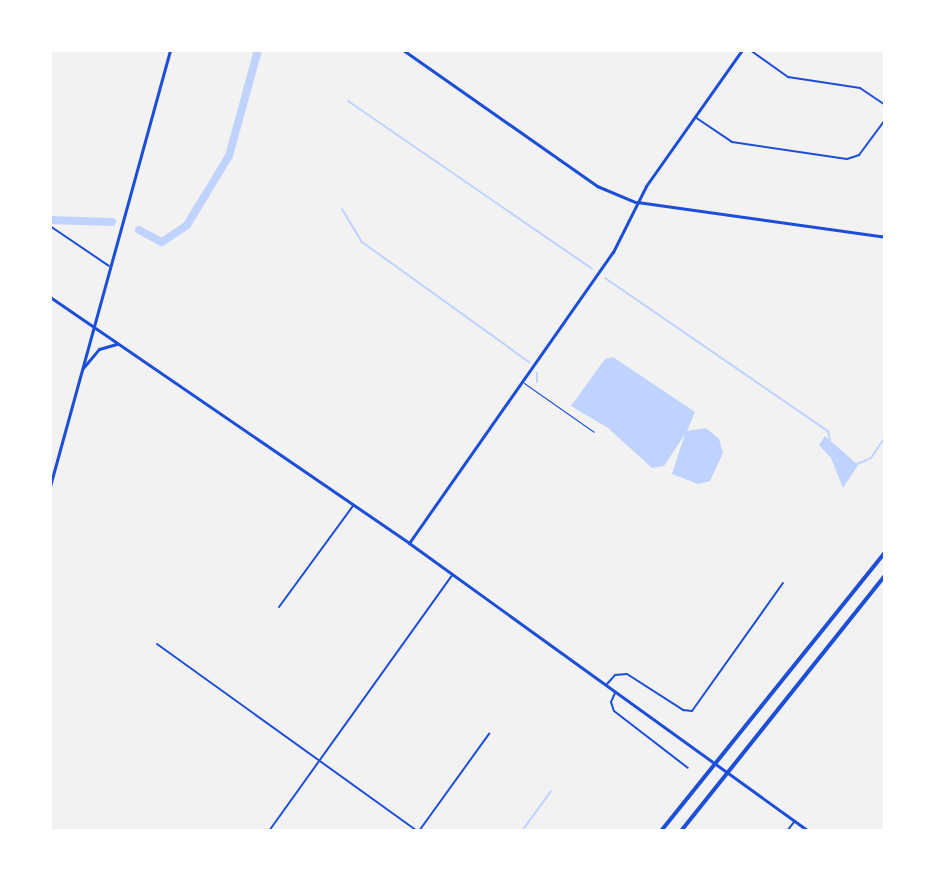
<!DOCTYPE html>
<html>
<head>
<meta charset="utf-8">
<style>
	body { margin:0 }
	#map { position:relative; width:935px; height:881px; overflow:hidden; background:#f2f2f2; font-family:Ubuntu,sans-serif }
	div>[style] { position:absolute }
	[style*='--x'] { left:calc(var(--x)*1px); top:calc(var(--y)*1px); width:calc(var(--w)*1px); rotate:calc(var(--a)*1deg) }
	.water>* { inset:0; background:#bfd3fe }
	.stream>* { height:2px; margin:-1px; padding:0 1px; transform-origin:1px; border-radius:1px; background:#bfd3fe }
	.river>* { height:8px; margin:-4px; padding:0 4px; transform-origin:4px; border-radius:4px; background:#bfd3fe }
	.service>* { height:1px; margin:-0.5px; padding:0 0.5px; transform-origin:0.5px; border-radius:0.5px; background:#1d4ed8 }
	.minor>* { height:2px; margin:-1px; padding:0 1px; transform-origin:1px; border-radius:1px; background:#1d4ed8 }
	.tertiary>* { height:3px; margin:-1.5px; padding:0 1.5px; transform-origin:1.5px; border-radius:1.5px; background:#1d4ed8 }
	.primary>* { height:3px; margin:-1.5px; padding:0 1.5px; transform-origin:1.5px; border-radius:1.5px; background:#1d4ed8 }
	.motorway>* { height:4px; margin:-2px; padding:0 2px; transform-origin:2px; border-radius:2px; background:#1d4ed8 }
	span { translate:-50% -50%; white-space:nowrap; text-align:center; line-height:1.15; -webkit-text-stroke:7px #fff; paint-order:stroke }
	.frame { position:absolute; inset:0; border:52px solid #fff; pointer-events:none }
</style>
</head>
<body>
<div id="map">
	<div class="water">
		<i style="clip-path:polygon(613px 357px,695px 412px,687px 431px,706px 428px,719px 439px,723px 453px,710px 481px,698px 484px,672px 474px,685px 434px,664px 466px,652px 468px,608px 428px,571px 406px,605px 359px)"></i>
		<i style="clip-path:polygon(825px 436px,858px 465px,843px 488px,831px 458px,819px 445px)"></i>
	</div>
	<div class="stream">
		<i style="--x:348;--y:101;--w:296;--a:34.5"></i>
		<i style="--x:342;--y:209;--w:39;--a:59"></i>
		<i style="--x:362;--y:242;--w:206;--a:35.7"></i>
		<i style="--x:605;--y:278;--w:270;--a:34.5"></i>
		<i style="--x:828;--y:431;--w:9;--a:77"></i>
		<i style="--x:537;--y:382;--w:9;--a:-90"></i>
		<i style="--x:857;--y:464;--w:15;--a:-23"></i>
		<i style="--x:871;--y:458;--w:25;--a:-56"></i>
		<i style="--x:522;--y:831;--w:49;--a:-54.1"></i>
	</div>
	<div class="river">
		<i style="--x:50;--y:220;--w:62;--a:1.8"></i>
		<i style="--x:139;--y:230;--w:26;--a:28"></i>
		<i style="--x:162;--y:242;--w:30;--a:-34"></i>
		<i style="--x:187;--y:225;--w:81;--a:-58.7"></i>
		<i style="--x:229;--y:156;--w:110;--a:-74.7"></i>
	</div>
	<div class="service">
		<i style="--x:524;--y:383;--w:85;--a:35"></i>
	</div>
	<div class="minor">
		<i style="--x:750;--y:50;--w:47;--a:35.4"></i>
		<i style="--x:788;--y:77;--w:73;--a:8.7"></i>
		<i style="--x:860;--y:88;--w:30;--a:34"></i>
		<i style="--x:695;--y:117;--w:45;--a:34"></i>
		<i style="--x:732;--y:142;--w:116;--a:8.4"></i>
		<i style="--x:847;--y:159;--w:13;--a:-18"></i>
		<i style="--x:859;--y:155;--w:44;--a:-53.4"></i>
		<i style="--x:50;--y:226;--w:71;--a:34.1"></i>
		<i style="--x:279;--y:607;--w:125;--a:-53.8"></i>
		<i style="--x:157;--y:644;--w:320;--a:35.7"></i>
		<i style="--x:607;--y:684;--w:12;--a:-48"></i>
		<i style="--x:615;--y:675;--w:12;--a:-5"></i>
		<i style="--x:627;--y:674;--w:67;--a:32.7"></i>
		<i style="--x:683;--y:710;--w:9;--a:6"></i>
		<i style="--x:692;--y:711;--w:157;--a:-54.6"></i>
		<i style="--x:615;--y:693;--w:10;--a:114"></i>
		<i style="--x:611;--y:702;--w:9;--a:72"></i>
		<i style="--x:614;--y:711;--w:93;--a:37.6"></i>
		<i style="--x:130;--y:831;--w:11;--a:0"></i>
		<i style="--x:269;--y:831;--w:315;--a:-54.4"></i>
		<i style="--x:419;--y:831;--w:120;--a:-54.2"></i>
		<i style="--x:787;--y:831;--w:11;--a:-52"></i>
	</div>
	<div class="tertiary">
		<i style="--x:403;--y:50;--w:237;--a:35"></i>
		<i style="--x:597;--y:186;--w:41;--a:22.8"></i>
		<i style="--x:637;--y:202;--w:250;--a:8"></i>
		<i style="--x:409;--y:543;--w:355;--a:-55"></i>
		<i style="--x:613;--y:252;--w:74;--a:-63.4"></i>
		<i style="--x:646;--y:186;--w:166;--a:-54.8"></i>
	</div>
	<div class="primary">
		<i style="--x:50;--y:297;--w:435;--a:34.4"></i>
		<i style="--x:409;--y:543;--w:492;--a:35.8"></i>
		<i style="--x:83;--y:368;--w:25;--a:-50"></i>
		<i style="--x:99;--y:349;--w:19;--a:-16"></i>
		<i style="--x:50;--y:486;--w:452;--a:-74.6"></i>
	</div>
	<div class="motorway">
		<i style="--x:661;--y:831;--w:358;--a:-51.2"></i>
		<i style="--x:681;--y:831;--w:327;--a:-51.4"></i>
	</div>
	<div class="frame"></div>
</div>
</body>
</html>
